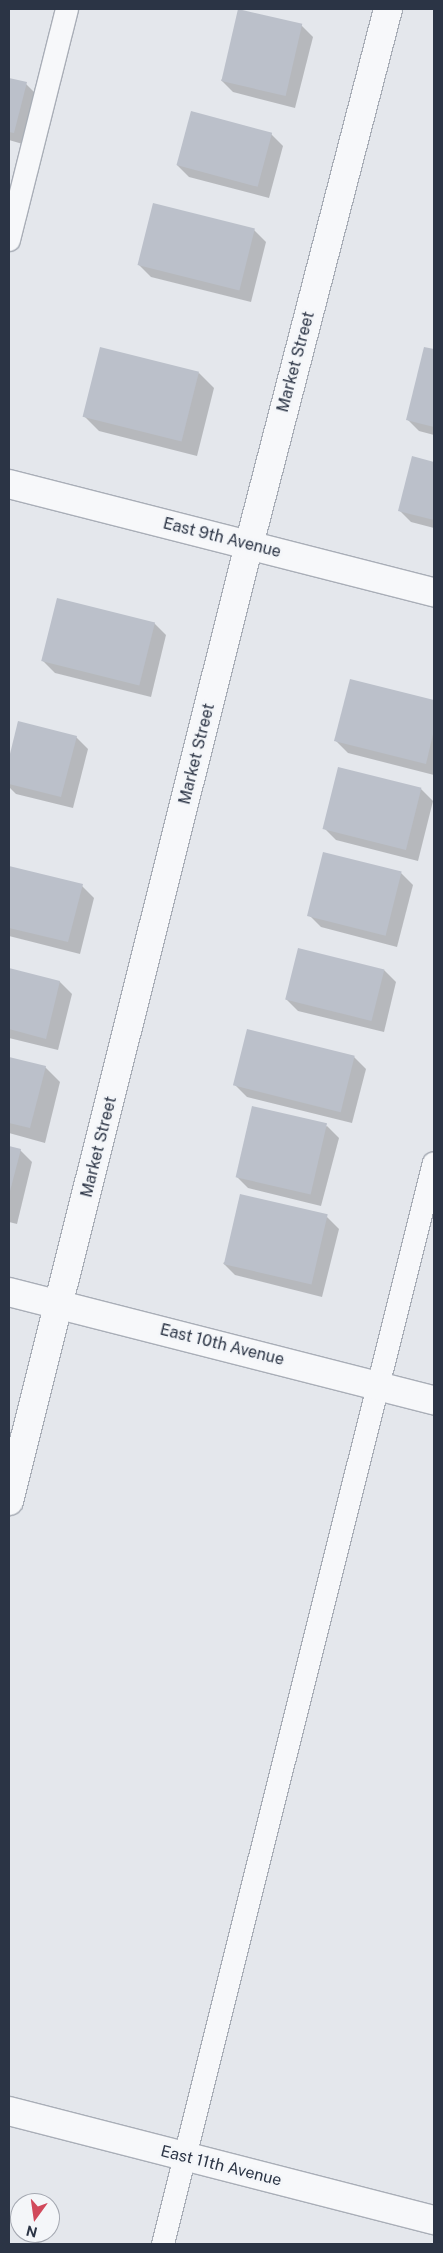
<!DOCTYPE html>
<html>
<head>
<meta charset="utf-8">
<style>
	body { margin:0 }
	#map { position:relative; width:443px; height:2253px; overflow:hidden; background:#e4e7ec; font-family:"Public Sans",sans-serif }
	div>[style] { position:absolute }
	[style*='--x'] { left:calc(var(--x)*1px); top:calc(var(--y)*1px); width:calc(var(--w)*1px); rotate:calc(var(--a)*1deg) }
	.shadow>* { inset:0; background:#0003 }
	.building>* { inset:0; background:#bbc0ca; transform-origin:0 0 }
	.roads { filter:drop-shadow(1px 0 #a9aeb7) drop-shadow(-1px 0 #a9aeb7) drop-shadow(0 1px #a9aeb7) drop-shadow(0 -1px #a9aeb7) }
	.lane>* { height:22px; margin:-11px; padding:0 11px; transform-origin:11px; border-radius:11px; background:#f7f8fa }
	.street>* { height:28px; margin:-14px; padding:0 14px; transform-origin:14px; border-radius:14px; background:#f7f8fa }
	span { translate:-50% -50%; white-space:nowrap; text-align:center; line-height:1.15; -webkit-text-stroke:5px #f4f6f9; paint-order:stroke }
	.street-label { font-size:16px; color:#2b3445 }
	.frame { position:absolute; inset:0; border:10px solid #2b3445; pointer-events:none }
	.north { position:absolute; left:10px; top:2193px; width:50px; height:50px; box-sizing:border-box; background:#f4f6f9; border:1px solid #a4a8b1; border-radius:50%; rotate:194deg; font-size:14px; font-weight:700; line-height:20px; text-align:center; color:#2b3445 }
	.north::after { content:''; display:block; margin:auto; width:18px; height:22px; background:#d1495b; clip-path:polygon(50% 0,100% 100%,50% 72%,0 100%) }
</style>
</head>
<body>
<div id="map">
	<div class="shadow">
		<i style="clip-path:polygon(301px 25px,313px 37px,295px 108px,233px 92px,221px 80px)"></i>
		<i style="clip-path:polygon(9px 79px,26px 84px,38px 96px,26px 145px,9px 140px)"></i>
		<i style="clip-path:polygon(271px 134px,283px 146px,269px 198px,189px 177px,177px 165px)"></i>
		<i style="clip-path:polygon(254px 230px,266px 242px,251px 302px,151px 277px,139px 265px)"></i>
		<i style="clip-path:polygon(425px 348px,434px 351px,434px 435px,419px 431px,407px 419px)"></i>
		<i style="clip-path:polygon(199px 373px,214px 388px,197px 456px,99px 431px,84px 416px)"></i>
		<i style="clip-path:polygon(413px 457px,434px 463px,434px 528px,411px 522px,399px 510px)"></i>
		<i style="clip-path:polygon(154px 623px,166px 635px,151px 697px,55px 673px,43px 661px)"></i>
		<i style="clip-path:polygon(351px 681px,434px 701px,434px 775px,348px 753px,336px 741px)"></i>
		<i style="clip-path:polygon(19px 723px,76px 737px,88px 749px,73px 808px,16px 794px,9px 787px,9px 763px)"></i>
		<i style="clip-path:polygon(421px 789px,433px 801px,418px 861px,336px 840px,324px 828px)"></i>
		<i style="clip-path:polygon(9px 867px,82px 886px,94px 898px,80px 954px,9px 936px)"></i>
		<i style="clip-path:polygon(401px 873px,413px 885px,397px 947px,321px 927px,309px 915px)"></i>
		<i style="clip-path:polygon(9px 969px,60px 982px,72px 994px,58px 1050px,9px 1038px)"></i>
		<i style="clip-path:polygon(384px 970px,396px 982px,384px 1032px,298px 1011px,286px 999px)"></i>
		<i style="clip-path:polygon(354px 1057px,366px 1069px,352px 1123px,247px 1097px,235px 1085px)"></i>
		<i style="clip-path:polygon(9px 1058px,45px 1067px,60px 1082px,45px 1143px,9px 1133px)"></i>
		<i style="clip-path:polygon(327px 1126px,339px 1138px,321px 1206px,248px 1188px,236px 1176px)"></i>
		<i style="clip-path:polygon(9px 1147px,20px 1150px,32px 1162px,17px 1224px,9px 1222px)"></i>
		<i style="clip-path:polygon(327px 1217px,339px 1229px,322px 1297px,235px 1275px,223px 1263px)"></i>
	</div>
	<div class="building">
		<i style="left:238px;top:9px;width:66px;height:74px;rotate:13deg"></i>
		<i style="clip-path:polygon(9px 78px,27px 82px,14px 133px,9px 132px)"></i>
		<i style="left:191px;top:111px;width:84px;height:56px;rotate:15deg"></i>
		<i style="left:153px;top:203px;width:105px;height:64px;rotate:14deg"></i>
		<i style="left:100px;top:347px;width:102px;height:72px;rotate:14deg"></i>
		<i style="clip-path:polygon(424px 347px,434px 349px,434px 427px,406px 420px)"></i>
		<i style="clip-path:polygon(412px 456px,434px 462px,434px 520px,398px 511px)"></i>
		<i style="left:57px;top:598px;width:101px;height:65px;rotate:14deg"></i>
		<i style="clip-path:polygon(350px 679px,434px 700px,434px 730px,426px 764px,334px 741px)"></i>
		<i style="clip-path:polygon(18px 721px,77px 736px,61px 797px,9px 784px,9px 758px)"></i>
		<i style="left:338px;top:767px;width:86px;height:64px;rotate:14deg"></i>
		<i style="left:323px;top:852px;width:81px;height:66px;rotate:14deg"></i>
		<i style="clip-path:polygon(9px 866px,83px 884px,68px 942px,9px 928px)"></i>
		<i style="left:298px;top:948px;width:89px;height:53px;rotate:14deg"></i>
		<i style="clip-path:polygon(9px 968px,60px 981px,46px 1039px,9px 1029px)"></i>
		<i style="left:247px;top:1029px;width:111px;height:58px;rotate:14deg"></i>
		<i style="clip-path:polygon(9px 1057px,46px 1066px,30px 1128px,9px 1123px)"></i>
		<i style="left:252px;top:1106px;width:77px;height:73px;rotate:13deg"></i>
		<i style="clip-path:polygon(9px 1146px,21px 1149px,9px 1195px)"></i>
		<i style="left:240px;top:1194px;width:90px;height:72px;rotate:13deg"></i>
	</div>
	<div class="roads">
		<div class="lane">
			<i style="--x:9;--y:240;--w:238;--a:-75.9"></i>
			<i style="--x:163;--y:2244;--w:1114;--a:-75.93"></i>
		</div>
		<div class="street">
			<i style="--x:9;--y:484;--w:439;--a:14.3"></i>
			<i style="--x:9;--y:1292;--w:439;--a:14.3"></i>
			<i style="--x:9;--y:1501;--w:986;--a:-75.91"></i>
			<i style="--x:249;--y:545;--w:554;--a:-75.46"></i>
			<i style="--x:9;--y:2111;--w:439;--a:14.4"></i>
		</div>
	</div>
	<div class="street-label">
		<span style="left:296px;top:362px;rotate:-75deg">Market Street</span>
		<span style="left:222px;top:538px;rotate:14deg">East 9th Avenue</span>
		<span style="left:197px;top:754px;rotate:-76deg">Market Street</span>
		<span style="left:99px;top:1147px;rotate:-76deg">Market Street</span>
		<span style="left:222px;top:1345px;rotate:14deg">East 10th Avenue</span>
		<span style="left:221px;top:2166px;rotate:14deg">East 11th Avenue</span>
	</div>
	<div class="frame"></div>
	<div class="north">N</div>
</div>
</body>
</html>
